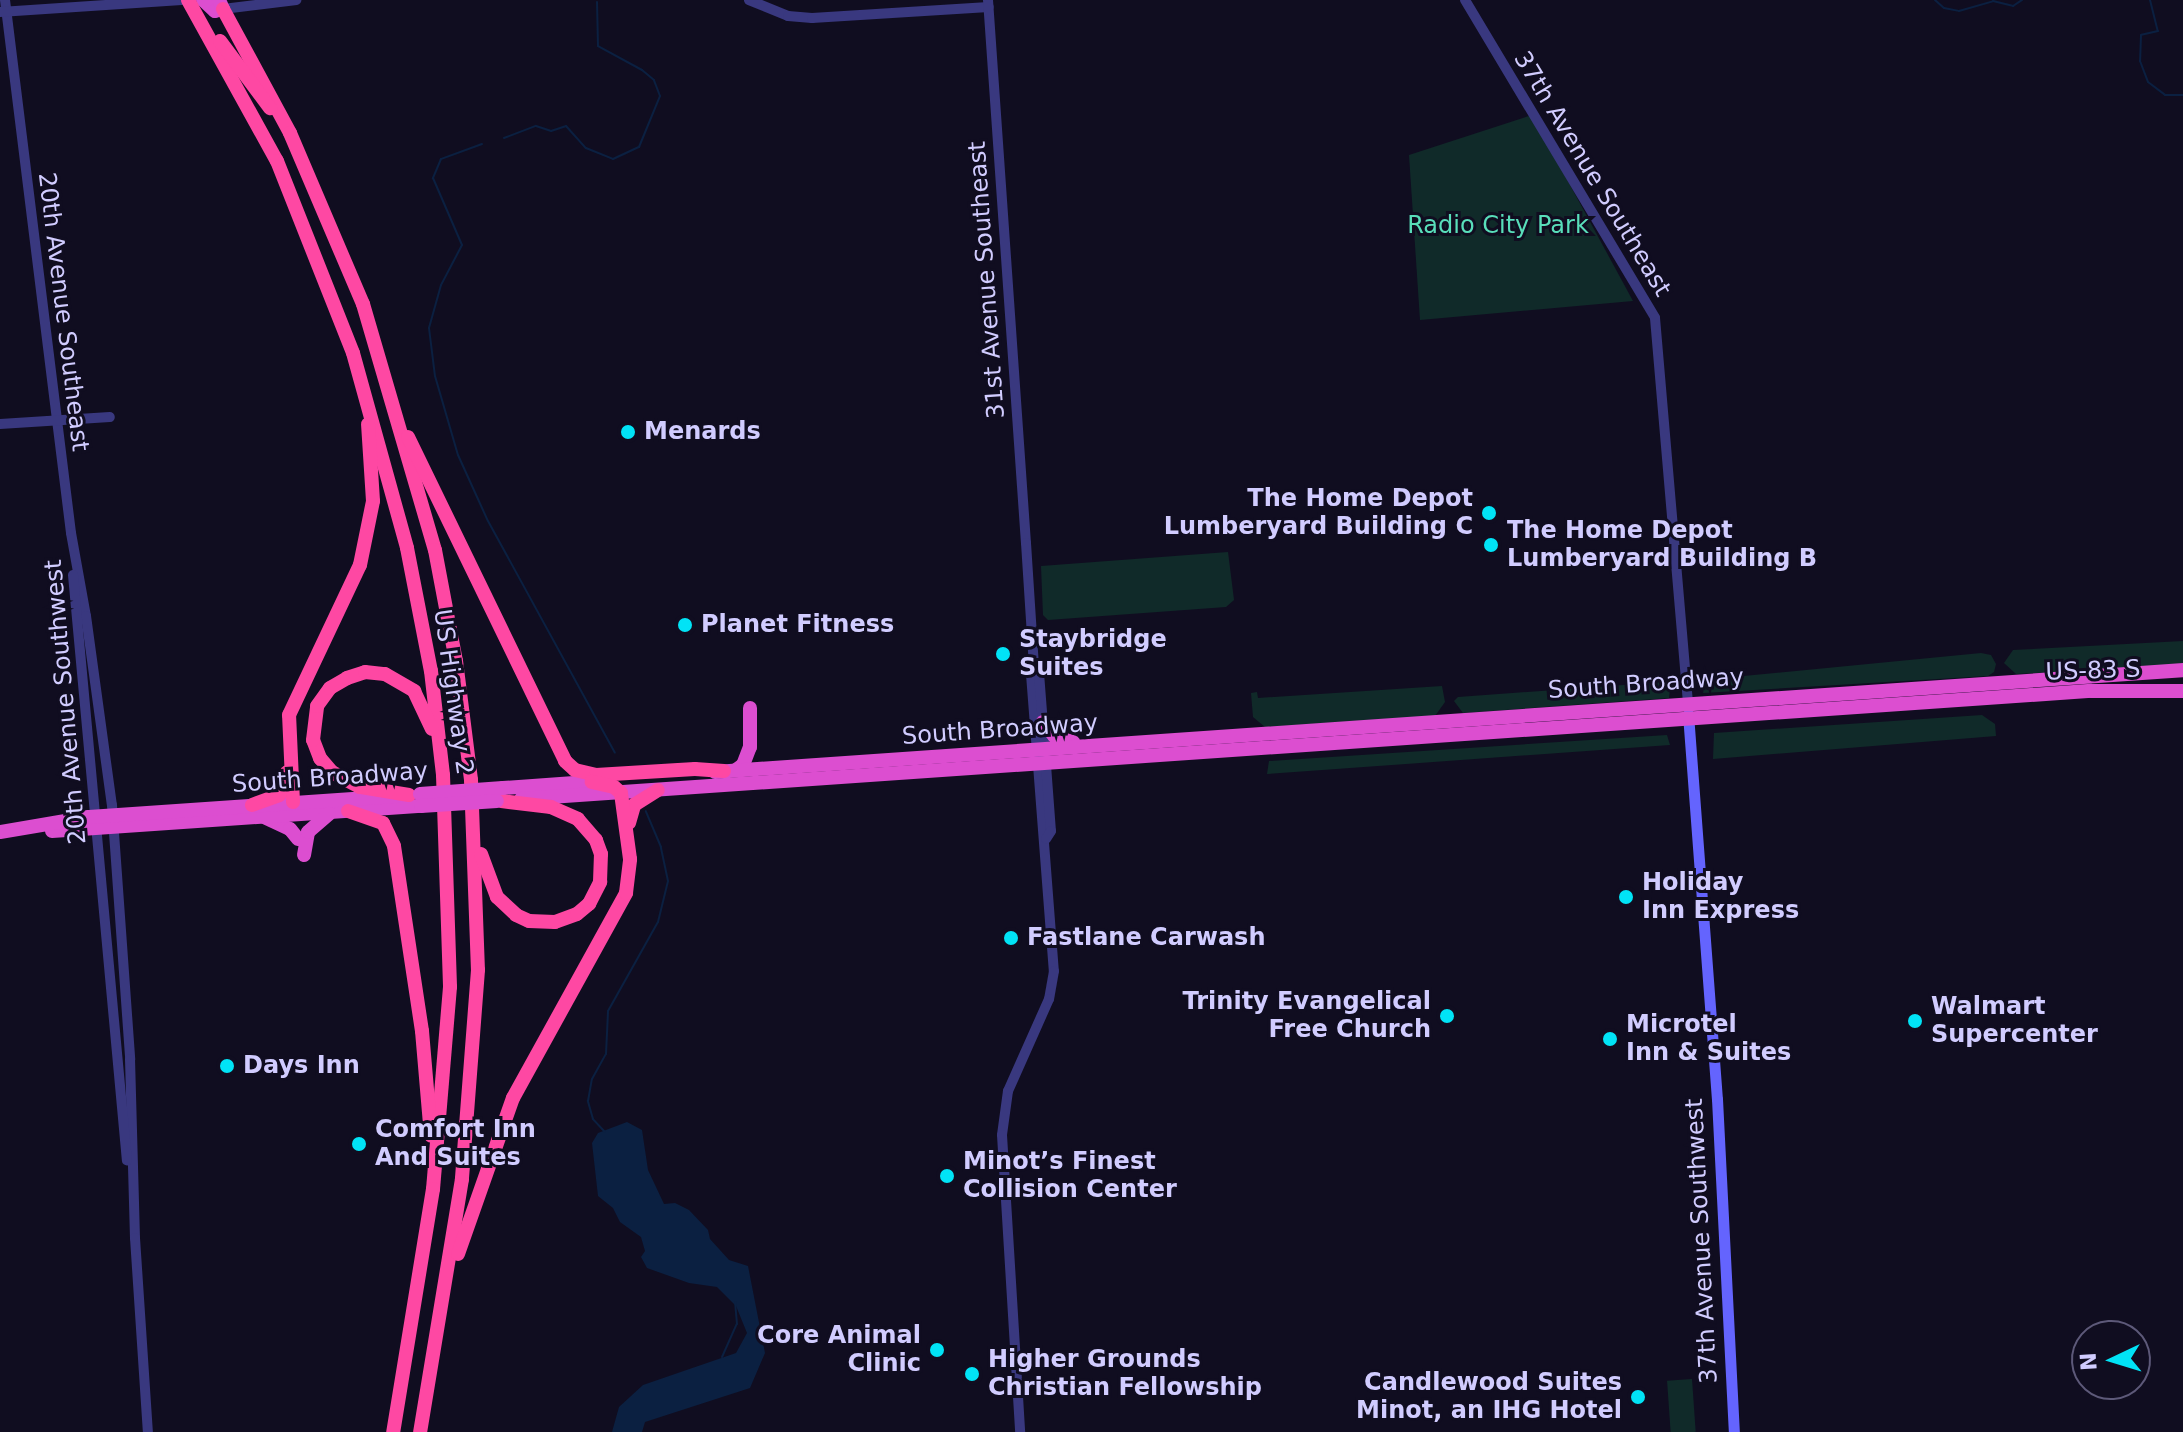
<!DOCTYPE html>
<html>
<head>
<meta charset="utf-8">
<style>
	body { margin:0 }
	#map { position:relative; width:2183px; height:1432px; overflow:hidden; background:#100d20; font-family:"DejaVu Sans",sans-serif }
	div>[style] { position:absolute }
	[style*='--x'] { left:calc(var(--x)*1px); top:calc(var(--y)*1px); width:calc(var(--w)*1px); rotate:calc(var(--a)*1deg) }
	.green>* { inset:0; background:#102a29; transform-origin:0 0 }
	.water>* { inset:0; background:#0b2041 }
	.stream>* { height:2px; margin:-1px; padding:0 1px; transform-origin:1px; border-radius:1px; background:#0b2041 }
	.tertiary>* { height:10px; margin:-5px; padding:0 5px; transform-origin:5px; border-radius:5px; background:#39387f }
	.secondary>* { height:11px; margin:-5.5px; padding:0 5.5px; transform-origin:5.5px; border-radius:5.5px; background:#6464fe }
	.trunk>* { height:14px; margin:-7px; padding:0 7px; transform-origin:7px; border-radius:7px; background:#dc4ed0 }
	.motorway>* { height:14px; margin:-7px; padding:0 7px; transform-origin:7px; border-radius:7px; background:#fe48a3 }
	.trunk-bridge>* { height:14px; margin:-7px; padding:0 7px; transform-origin:7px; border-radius:7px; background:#dc4ed0 }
	.dots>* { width:22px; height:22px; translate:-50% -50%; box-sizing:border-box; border:4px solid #100d20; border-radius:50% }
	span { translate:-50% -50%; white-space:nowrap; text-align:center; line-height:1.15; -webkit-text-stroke:6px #100d20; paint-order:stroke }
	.street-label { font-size:24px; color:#d1ccff }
	.park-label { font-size:24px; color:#59deba }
	.poi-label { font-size:24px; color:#d1ccff; font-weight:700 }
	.left { translate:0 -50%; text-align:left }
	.right { translate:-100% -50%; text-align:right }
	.north { position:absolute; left:2071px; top:1320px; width:80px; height:80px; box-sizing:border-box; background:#100d20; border:2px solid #5d5979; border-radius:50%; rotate:266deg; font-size:22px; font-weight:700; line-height:32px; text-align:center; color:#d1ccff }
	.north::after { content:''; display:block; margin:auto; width:28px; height:36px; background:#01e3f6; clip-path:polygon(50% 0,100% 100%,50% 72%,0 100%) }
</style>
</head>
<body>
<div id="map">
	<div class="green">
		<i style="clip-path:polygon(1532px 115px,1633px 301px,1420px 320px,1409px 155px)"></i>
		<i style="clip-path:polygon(1228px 552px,1234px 600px,1226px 607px,1048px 620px,1043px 615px,1041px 566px)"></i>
		<i style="clip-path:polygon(2183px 641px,2183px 665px,2016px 674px,2004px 663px,2013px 650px)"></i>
		<i style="clip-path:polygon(1981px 653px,1991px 655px,1996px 664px,1994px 672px,1988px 676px,1703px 693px,1700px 685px,1702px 680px)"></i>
		<i style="clip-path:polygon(1665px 682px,1670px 689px,1669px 698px,1463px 713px,1454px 701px,1458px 697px)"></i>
		<i style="clip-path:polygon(1442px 686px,1445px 702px,1435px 716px,1265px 727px,1253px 717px,1251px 693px,1257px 692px,1258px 698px)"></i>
		<i style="clip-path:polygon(1982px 715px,1995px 724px,1996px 736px,1713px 759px,1714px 733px)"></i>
		<i style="clip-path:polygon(1667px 735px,1670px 745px,1267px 774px,1269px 761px)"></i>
		<i style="left:1692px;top:1379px;width:53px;height:25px;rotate:86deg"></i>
	</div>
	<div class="water">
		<i style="clip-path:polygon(627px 1122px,642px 1130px,648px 1170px,664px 1204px,675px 1203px,689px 1210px,708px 1230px,710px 1239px,729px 1260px,748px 1266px,765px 1353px,750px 1388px,645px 1422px,642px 1432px,612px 1432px,619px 1407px,643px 1385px,736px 1353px,747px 1333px,736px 1306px,717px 1287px,689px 1283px,647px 1268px,641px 1257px,645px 1251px,641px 1237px,620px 1222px,613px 1208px,598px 1196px,592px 1143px,598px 1133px)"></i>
	</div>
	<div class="stream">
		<i style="--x:1935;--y:0;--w:12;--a:42"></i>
		<i style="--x:1944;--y:8;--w:15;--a:11"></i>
		<i style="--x:1959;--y:11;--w:35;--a:-16"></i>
		<i style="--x:1993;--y:1;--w:21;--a:14"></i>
		<i style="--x:2013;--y:6;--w:11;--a:-34"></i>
		<i style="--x:2150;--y:0;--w:32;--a:76"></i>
		<i style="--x:2158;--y:31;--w:17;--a:167"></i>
		<i style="--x:2141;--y:35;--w:26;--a:92"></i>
		<i style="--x:2140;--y:61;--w:22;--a:69"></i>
		<i style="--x:2148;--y:82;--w:21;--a:37"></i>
		<i style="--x:2165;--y:95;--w:18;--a:0"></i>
		<i style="--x:504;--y:138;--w:34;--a:-21"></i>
		<i style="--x:536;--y:126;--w:16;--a:18"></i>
		<i style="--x:551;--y:131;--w:16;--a:-18"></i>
		<i style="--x:566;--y:126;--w:30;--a:48"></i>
		<i style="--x:586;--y:148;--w:29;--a:22"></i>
		<i style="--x:613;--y:159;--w:29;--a:-25"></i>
		<i style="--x:639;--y:147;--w:55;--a:-67.6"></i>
		<i style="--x:660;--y:96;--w:17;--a:-111"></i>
		<i style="--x:654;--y:80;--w:16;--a:-140"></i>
		<i style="--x:642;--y:70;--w:50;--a:-151.4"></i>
		<i style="--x:598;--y:46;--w:44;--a:-91.3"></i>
		<i style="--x:482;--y:144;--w:44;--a:159.9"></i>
		<i style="--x:441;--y:159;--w:21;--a:113"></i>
		<i style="--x:433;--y:178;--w:73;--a:66.6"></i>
		<i style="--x:462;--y:245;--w:45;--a:117.7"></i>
		<i style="--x:441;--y:285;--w:45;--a:105.6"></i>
		<i style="--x:429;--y:328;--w:48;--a:82.9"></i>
		<i style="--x:435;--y:376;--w:82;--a:73.8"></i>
		<i style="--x:458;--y:455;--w:72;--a:65.6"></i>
		<i style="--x:488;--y:521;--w:264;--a:61.3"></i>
		<i style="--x:605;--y:1132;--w:18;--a:-133"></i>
		<i style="--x:593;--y:1119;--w:19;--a:-106"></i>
		<i style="--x:588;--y:1101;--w:22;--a:-80"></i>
		<i style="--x:592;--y:1079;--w:29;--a:-61"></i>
		<i style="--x:606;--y:1054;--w:43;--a:-87.3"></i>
		<i style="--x:608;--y:1011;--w:102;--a:-60.7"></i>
		<i style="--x:658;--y:922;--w:42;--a:-76.3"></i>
		<i style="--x:668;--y:881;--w:35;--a:-102"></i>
		<i style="--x:661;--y:847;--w:39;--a:-113"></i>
		<i style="--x:722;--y:1357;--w:36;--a:-66"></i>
		<i style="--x:737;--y:1324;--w:22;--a:-95"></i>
	</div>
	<div class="tertiary">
		<i style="--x:5;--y:0;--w:537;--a:82.94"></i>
		<i style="--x:71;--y:533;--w:84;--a:79.8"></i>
		<i style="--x:86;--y:616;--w:191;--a:82.2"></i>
		<i style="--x:112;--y:805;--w:255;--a:85.9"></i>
		<i style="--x:130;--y:1059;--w:179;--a:88.4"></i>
		<i style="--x:135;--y:1238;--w:194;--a:86.2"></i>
		<i style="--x:749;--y:0;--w:42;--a:22.3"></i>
		<i style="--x:788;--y:16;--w:24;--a:5"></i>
		<i style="--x:812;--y:18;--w:177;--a:-3.6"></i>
		<i style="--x:988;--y:0;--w:544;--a:86"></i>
		<i style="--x:1026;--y:543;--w:124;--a:86.3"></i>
		<i style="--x:1034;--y:667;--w:8;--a:113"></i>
		<i style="--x:1031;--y:674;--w:298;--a:85.6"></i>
		<i style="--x:1054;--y:971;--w:28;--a:100"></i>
		<i style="--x:1049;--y:999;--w:101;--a:114"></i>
		<i style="--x:1008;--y:1091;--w:44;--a:97.8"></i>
		<i style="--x:1002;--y:1135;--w:298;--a:86.5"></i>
		<i style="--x:1465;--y:0;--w:370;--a:59.1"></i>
		<i style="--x:1655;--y:318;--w:385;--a:85.1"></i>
		<i style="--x:223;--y:9;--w:74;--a:-7"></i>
		<i style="--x:0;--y:12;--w:182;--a:-3.8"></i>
		<i style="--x:0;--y:424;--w:110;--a:-3.6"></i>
		<i style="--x:73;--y:575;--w:588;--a:84.74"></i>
		<i style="--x:1034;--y:667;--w:8;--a:50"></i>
		<i style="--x:1039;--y:673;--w:92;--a:85.6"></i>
		<i style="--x:1046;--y:765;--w:66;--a:85.7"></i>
		<i style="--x:1051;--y:831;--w:9;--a:122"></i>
	</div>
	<div class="secondary">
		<i style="--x:1688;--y:714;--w:386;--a:85.7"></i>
		<i style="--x:1717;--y:1099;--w:333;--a:87.1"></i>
	</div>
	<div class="trunk">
		<i style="--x:203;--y:0;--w:16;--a:43"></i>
		<i style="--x:215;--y:11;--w:8;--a:-14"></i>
		<i style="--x:223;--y:9;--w:10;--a:-114"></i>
		<i style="--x:1043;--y:722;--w:19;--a:51"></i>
		<i style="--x:1055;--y:737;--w:19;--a:16"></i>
		<i style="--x:736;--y:770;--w:9;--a:-36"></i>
		<i style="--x:743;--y:765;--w:19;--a:-69"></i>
		<i style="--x:750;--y:747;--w:39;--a:-90"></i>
		<i style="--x:715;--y:772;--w:1472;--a:-3.97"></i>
		<i style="--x:503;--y:788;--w:99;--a:-4"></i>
		<i style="--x:521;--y:799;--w:1574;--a:-3.94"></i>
		<i style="--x:2091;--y:691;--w:92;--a:0"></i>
		<i style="--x:266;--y:818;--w:26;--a:25"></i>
		<i style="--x:290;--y:829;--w:13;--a:51"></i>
		<i style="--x:52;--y:831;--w:370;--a:-3.9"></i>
		<i style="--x:0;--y:832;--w:90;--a:-9.6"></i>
		<i style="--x:89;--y:817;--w:308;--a:-3.9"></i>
		<i style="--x:304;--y:855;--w:23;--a:-80"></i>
		<i style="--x:308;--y:832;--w:28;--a:-41"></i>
	</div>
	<div class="motorway">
		<i style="--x:188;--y:0;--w:184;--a:61.1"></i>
		<i style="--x:277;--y:161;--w:206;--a:68.4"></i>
		<i style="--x:353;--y:353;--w:202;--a:74.5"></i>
		<i style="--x:407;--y:548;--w:125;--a:79"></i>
		<i style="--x:431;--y:671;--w:105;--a:83.4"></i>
		<i style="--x:443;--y:775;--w:212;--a:88.1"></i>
		<i style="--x:450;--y:987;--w:203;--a:94.8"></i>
		<i style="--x:433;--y:1189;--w:246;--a:99.3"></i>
		<i style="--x:223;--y:9;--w:141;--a:61.6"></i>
		<i style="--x:290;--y:133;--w:186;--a:66.9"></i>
		<i style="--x:363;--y:304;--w:256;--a:73.7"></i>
		<i style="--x:435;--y:550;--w:113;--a:79.3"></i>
		<i style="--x:456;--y:661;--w:120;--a:82.8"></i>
		<i style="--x:471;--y:780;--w:190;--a:87.9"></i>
		<i style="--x:478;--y:970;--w:210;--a:94.4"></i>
		<i style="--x:462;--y:1179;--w:256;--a:99.4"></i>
		<i style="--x:220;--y:41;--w:84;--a:53.3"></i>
		<i style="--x:408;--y:437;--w:360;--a:64.1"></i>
		<i style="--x:565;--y:761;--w:13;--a:42"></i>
		<i style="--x:575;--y:770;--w:22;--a:13"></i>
		<i style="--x:596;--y:775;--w:99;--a:-3.5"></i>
		<i style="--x:695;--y:769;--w:29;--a:4"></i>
		<i style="--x:409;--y:795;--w:50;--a:-170.7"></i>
		<i style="--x:360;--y:787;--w:32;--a:-152"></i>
		<i style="--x:332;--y:772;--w:18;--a:-131"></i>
		<i style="--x:320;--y:758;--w:19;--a:-111"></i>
		<i style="--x:313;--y:740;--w:34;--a:-83"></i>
		<i style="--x:317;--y:706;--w:22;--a:-54"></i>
		<i style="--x:330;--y:688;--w:20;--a:-30"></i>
		<i style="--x:347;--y:678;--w:19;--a:-18"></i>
		<i style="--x:365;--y:672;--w:20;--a:6"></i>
		<i style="--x:385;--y:674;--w:34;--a:30"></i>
		<i style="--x:414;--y:691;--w:42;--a:64.7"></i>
		<i style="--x:293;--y:802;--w:87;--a:-92.6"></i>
		<i style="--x:289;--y:715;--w:166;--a:-64.7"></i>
		<i style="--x:360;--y:565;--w:65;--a:-78.5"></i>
		<i style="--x:373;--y:501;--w:77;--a:-93.7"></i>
		<i style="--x:252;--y:805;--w:29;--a:-20"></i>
		<i style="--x:279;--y:795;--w:24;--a:-71"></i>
		<i style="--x:348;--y:811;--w:37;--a:19"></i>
		<i style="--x:383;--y:823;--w:25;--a:64"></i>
		<i style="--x:394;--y:846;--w:187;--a:81.4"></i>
		<i style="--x:422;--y:1031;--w:105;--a:85.1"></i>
		<i style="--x:629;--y:823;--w:19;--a:-74"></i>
		<i style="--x:634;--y:805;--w:28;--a:-32"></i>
		<i style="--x:481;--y:854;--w:46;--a:69.6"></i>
		<i style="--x:497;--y:897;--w:26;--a:43"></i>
		<i style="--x:516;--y:915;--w:14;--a:25"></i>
		<i style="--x:529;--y:921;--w:26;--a:2"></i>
		<i style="--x:555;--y:922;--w:23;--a:-20"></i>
		<i style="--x:577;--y:914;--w:16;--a:-40"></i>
		<i style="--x:589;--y:904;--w:25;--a:-63"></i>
		<i style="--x:600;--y:882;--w:28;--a:-88"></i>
		<i style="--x:601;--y:854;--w:15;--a:-110"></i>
		<i style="--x:596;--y:840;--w:28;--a:-131"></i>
		<i style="--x:578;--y:819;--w:30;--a:-156"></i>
		<i style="--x:551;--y:807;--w:50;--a:-173.2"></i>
		<i style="--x:458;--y:1254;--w:165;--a:-70.6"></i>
		<i style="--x:513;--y:1098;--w:234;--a:-61.1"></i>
		<i style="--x:626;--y:893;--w:34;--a:-83"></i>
		<i style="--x:630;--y:859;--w:67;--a:-97.8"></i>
		<i style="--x:621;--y:793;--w:9;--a:-139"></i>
		<i style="--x:614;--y:787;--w:23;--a:-167"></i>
	</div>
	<div class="trunk-bridge">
		<i style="--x:420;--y:794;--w:83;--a:-4.1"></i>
		<i style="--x:421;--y:806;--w:76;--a:-3.8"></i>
	</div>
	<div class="dots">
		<i style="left:628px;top:432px;background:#01e3f6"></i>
		<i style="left:1489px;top:513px;background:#01e3f6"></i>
		<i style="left:1491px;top:545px;background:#01e3f6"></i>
		<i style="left:685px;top:625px;background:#01e3f6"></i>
		<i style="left:1003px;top:654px;background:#01e3f6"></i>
		<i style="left:1626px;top:897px;background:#01e3f6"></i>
		<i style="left:1011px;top:938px;background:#01e3f6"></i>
		<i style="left:1447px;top:1016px;background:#01e3f6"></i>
		<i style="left:1915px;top:1021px;background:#01e3f6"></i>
		<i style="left:1610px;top:1039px;background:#01e3f6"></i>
		<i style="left:227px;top:1066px;background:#01e3f6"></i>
		<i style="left:359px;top:1144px;background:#01e3f6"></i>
		<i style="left:947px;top:1176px;background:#01e3f6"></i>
		<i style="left:937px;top:1350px;background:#01e3f6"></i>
		<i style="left:972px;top:1374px;background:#01e3f6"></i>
		<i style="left:1638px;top:1397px;background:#01e3f6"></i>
	</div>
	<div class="street-label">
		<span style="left:1592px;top:174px;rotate:59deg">37th Avenue Southeast</span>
		<span style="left:987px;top:280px;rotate:-94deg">31st Avenue Southeast</span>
		<span style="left:63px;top:312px;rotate:83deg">20th Avenue Southeast</span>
		<span style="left:2093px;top:671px;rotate:-2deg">US-83 S</span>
		<span style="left:1646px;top:684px;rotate:-4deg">South Broadway</span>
		<span style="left:453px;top:692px;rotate:82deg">US Highway 2</span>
		<span style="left:66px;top:702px;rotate:-95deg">20th Avenue Southwest</span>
		<span style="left:1000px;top:730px;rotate:-4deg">South Broadway</span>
		<span style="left:330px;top:778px;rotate:-4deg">South Broadway</span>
		<span style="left:1702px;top:1241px;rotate:-93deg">37th Avenue Southwest</span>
	</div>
	<div class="park-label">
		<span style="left:1498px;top:226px">Radio City Park</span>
	</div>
	<div class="poi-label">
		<span class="left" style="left:644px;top:432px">Menards</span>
		<span class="right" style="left:1473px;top:513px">The Home Depot<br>Lumberyard Building C</span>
		<span class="left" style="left:1507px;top:545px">The Home Depot<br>Lumberyard Building B</span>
		<span class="left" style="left:701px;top:625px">Planet Fitness</span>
		<span class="left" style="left:1019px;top:654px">Staybridge<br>Suites</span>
		<span class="left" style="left:1642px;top:897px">Holiday<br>Inn Express</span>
		<span class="left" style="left:1027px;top:938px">Fastlane Carwash</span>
		<span class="right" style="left:1431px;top:1016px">Trinity Evangelical<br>Free Church</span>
		<span class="left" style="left:1931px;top:1021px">Walmart<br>Supercenter</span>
		<span class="left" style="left:1626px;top:1039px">Microtel<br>Inn &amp; Suites</span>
		<span class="left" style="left:243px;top:1066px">Days Inn</span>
		<span class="left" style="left:375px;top:1144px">Comfort Inn<br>And Suites</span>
		<span class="left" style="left:963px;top:1176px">Minot’s Finest<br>Collision Center</span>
		<span class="right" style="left:921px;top:1350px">Core Animal<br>Clinic</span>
		<span class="left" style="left:988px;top:1374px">Higher Grounds<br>Christian Fellowship</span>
		<span class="right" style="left:1622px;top:1397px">Candlewood Suites<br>Minot, an IHG Hotel</span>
	</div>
	<div class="north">N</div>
</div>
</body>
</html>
